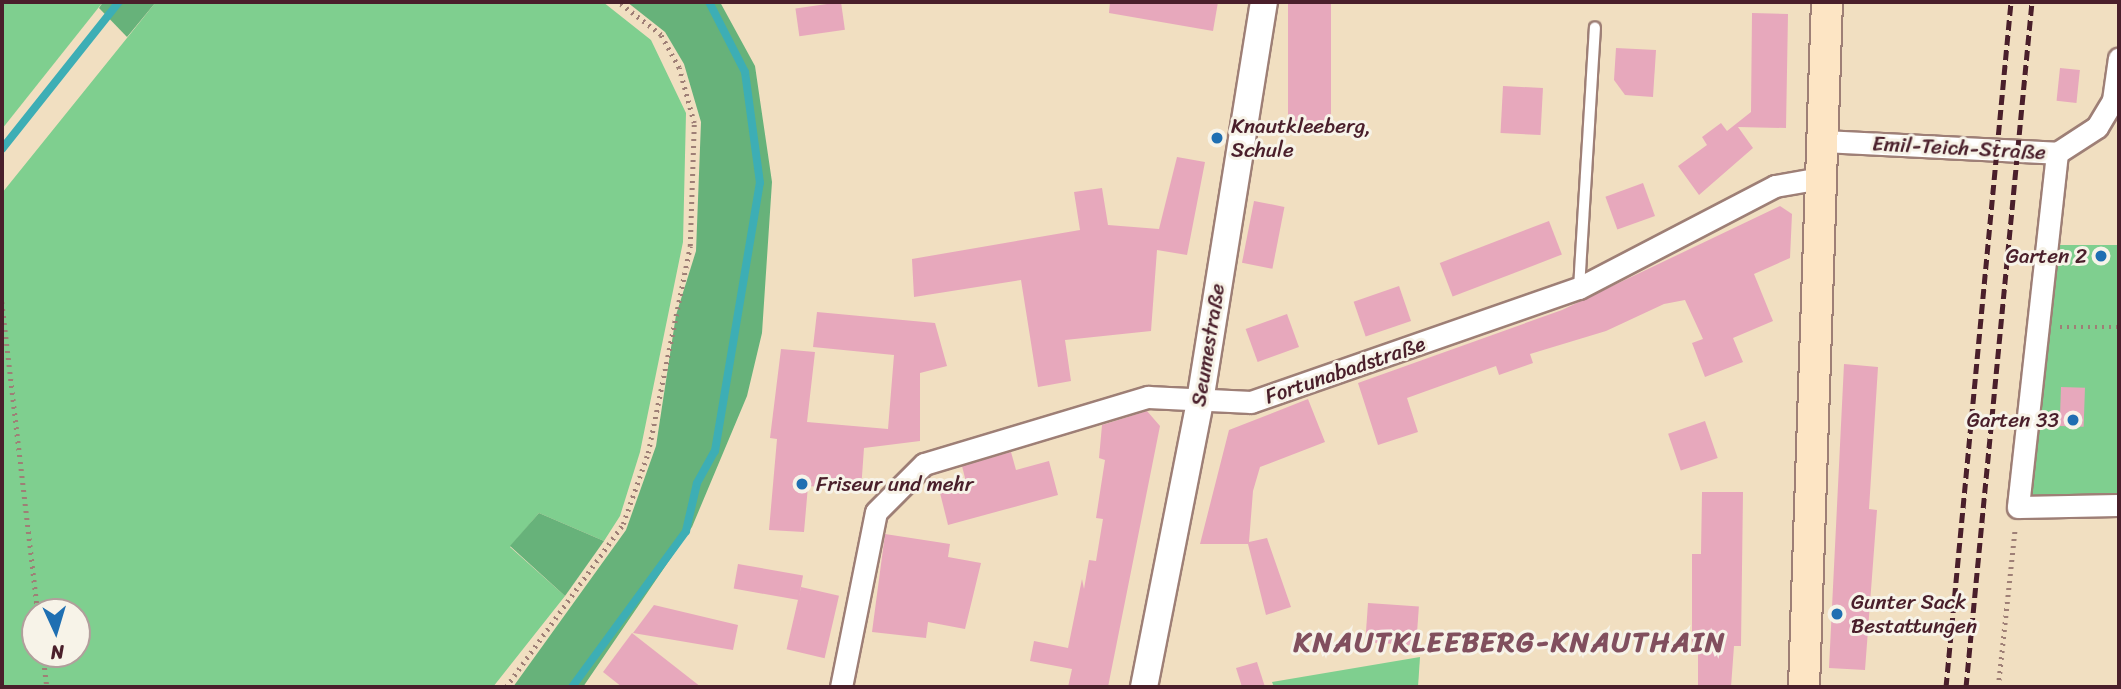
<!DOCTYPE html>
<html>
<head>
<meta charset="utf-8">
<style>
	body { margin:0 }
	#map { position:relative; width:2121px; height:689px; overflow:hidden; background:#f1dfc1; font-family:Sriracha,sans-serif }
	div>[style] { position:absolute }
	[style*='--x'] { left:calc(var(--x)*1px); top:calc(var(--y)*1px); width:calc(var(--w)*1px); rotate:calc(var(--a)*1deg) }
	.green>* { inset:0; background:#7fcf8f }
	.forest>* { inset:0; background:#67b27a }
	.stream>* { height:8px; margin:-4px; padding:0 4px; transform-origin:4px; border-radius:4px; background:#3daeb5 }
	.building>* { inset:0; background:#e7a8bc; transform-origin:0 0 }
	.path>* { height:4.5px; margin-top:-2.25px; transform-origin:0; background:repeating-linear-gradient(90deg,#9e7f76 0 2px,transparent 0 7px) }
	.roads { filter:drop-shadow(2px 0 #9e7f76) drop-shadow(-2px 0 #9e7f76) drop-shadow(0 2px #9e7f76) drop-shadow(0 -2px #9e7f76) }
	.service>* { height:10px; margin:-5px; padding:0 5px; transform-origin:5px; border-radius:5px; background:#fff }
	.minor>* { height:21px; margin:-10.5px; padding:0 10.5px; transform-origin:10.5px; border-radius:10.5px; background:#fff }
	.tertiary>* { height:26px; margin:-13px; padding:0 13px; transform-origin:13px; border-radius:13px; background:#fff }
	.secondary>* { height:30px; margin:-15px; padding:0 15px; transform-origin:15px; border-radius:15px; background:#fde5c4 }
	.rail>* { height:5px; margin-top:-2.5px; transform-origin:0; background:repeating-linear-gradient(90deg,#4a1f2b 0 10px,transparent 0 15px) }
	.dots>* { width:19px; height:19px; translate:-50% -50%; box-sizing:border-box; border:4px solid #f7f3e8; border-radius:50% }
	span { translate:-50% -50%; white-space:nowrap; text-align:center; line-height:1.15; -webkit-text-stroke:6px #f7f3e8; paint-order:stroke }
	.poi-label { font-size:21px; color:#4a1f2b }
	.left { translate:0 -50%; text-align:left }
	.right { translate:-100% -50%; text-align:right }
	.street-label { font-size:21px; color:#4a1f2b }
	.district-label { font-size:28px; color:#814f5e; font-weight:700; letter-spacing:2px }
	.frame { position:absolute; inset:0; border:4px solid #4a1f2b; pointer-events:none }
	.north { position:absolute; left:21px; top:598px; width:70px; height:70px; box-sizing:border-box; background:#f7f3e8; border:2px solid #b29e9c; border-radius:50%; rotate:176deg; font-size:19px; font-weight:700; line-height:28px; text-align:center; color:#4a1f2b }
	.north::after { content:''; display:block; margin:auto; width:24px; height:32px; background:#1f6fb2; clip-path:polygon(50% 0,100% 100%,50% 72%,0 100%) }
</style>
</head>
<body>
<div id="map">
	<div class="green">
		<i style="clip-path:polygon(2px 2px,103px 2px,2px 129px)"></i>
		<i style="clip-path:polygon(evenodd,156px 2px,603px 2px,651px 40px,686px 113px,683px 242px,640px 452px,620px 516px,604px 541px,539px 513px,510px 547px,565px 596px,493px 687px,2px 687px,2px 193px,156px 2px,35px 612px,77px 612px,77px 654px,35px 654px,35px 612px)"></i>
		<i style="clip-path:polygon(2053px 245px,2119px 245px,2119px 496px,2031px 497px)"></i>
		<i style="clip-path:polygon(1420px 657px,1418px 687px,1274px 687px,1272px 682px)"></i>
	</div>
	<div class="forest">
		<i style="clip-path:polygon(103px 2px,156px 2px,127px 37px,99px 8px)"></i>
		<i style="clip-path:polygon(627px 2px,720px 2px,755px 66px,772px 182px,762px 333px,747px 396px,692px 527px,583px 687px,513px 687px,626px 530px,656px 446px,676px 315px,696px 251px,701px 122px,684px 64px,665px 32px)"></i>
		<i style="clip-path:polygon(539px 513px,604px 541px,565px 596px,510px 546px)"></i>
	</div>
	<div class="stream">
		<i style="--x:2;--y:149;--w:188;--a:-51.5"></i>
		<i style="--x:572;--y:687;--w:193;--a:-53.8"></i>
		<i style="--x:686;--y:531;--w:49;--a:-77.1"></i>
		<i style="--x:697;--y:483;--w:37;--a:-61"></i>
		<i style="--x:715;--y:451;--w:272;--a:-80.5"></i>
		<i style="--x:760;--y:183;--w:112;--a:-97.7"></i>
		<i style="--x:745;--y:72;--w:79;--a:-117.2"></i>
	</div>
	<div class="building">
		<i style="left:841px;top:2px;width:28px;height:46px;rotate:82deg"></i>
		<i style="clip-path:polygon(1110px 2px,1218px 2px,1213px 31px,1109px 13px)"></i>
		<i style="left:1288px;top:2px;width:43px;height:123px"></i>
		<i style="clip-path:polygon(1752px 13px,1788px 14px,1786px 128px,1738px 127px,1753px 148px,1699px 195px,1678px 166px,1707px 145px,1702px 137px,1721px 123px,1727px 131px,1751px 112px)"></i>
		<i style="clip-path:polygon(1616px 48px,1656px 50px,1653px 97px,1625px 95px,1614px 80px)"></i>
		<i style="left:2060px;top:68px;width:20px;height:33px;rotate:6deg"></i>
		<i style="left:1503px;top:86px;width:40px;height:47px;rotate:3deg"></i>
		<i style="clip-path:polygon(1177px 157px,1205px 162px,1187px 255px,1157px 250px,1151px 331px,1065px 340px,1071px 381px,1038px 387px,1021px 280px,914px 297px,912px 259px,1080px 230px,1074px 192px,1102px 188px,1108px 225px,1159px 229px)"></i>
		<i style="left:1643px;top:183px;width:35px;height:40px;rotate:70deg"></i>
		<i style="left:1254px;top:201px;width:31px;height:63px;rotate:11deg"></i>
		<i style="clip-path:polygon(1780px 206px,1792px 214px,1790px 258px,1754px 274px,1773px 321px,1733px 338px,1743px 362px,1705px 377px,1692px 343px,1703px 339px,1685px 300px,1664px 304px,1606px 331px,1530px 354px,1533px 363px,1499px 375px,1496px 366px,1407px 398px,1418px 432px,1378px 445px,1358px 383px,1562px 310px)"></i>
		<i style="left:1549px;top:221px;width:36px;height:117px;rotate:69deg"></i>
		<i style="left:1399px;top:286px;width:37px;height:48px;rotate:71deg"></i>
		<i style="clip-path:polygon(817px 312px,935px 323px,947px 366px,920px 373px,920px 441px,864px 448px,861px 490px,808px 486px,804px 532px,769px 530px,777px 439px,770px 438px,781px 349px,815px 352px,807px 422px,888px 429px,894px 355px,813px 347px)"></i>
		<i style="left:1287px;top:314px;width:35px;height:44px;rotate:70deg"></i>
		<i style="clip-path:polygon(1844px 364px,1878px 367px,1869px 509px,1877px 510px,1865px 670px,1829px 668px)"></i>
		<i style="left:2061px;top:387px;width:24px;height:39px;rotate:2deg"></i>
		<i style="clip-path:polygon(1308px 399px,1325px 442px,1260px 467px,1253px 491px,1249px 542px,1267px 538px,1291px 607px,1266px 615px,1248px 544px,1200px 544px,1229px 430px)"></i>
		<i style="clip-path:polygon(1147px 411px,1160px 426px,1108px 687px,1068px 687px,1072px 669px,1030px 661px,1034px 641px,1068px 648px,1082px 579px,1084px 589px,1089px 560px,1096px 561px,1103px 519px,1096px 518px,1105px 460px,1099px 458px,1102px 425px)"></i>
		<i style="left:1705px;top:421px;width:39px;height:39px;rotate:71deg"></i>
		<i style="clip-path:polygon(1011px 452px,1016px 470px,1049px 461px,1058px 495px,948px 525px,940px 493px,967px 486px,962px 466px)"></i>
		<i style="clip-path:polygon(1702px 492px,1743px 492px,1741px 646px,1734px 646px,1731px 687px,1698px 687px,1698px 654px,1692px 654px,1692px 554px,1701px 554px)"></i>
		<i style="clip-path:polygon(885px 534px,950px 544px,948px 557px,981px 563px,965px 629px,928px 622px,926px 638px,872px 632px)"></i>
		<i style="left:738px;top:564px;width:66px;height:25px;rotate:10deg"></i>
		<i style="left:801px;top:587px;width:39px;height:64px;rotate:13deg"></i>
		<i style="left:1368px;top:603px;width:51px;height:39px;rotate:4deg"></i>
		<i style="clip-path:polygon(654px 605px,738px 625px,733px 650px,633px 633px)"></i>
		<i style="clip-path:polygon(632px 633px,701px 687px,622px 687px,603px 672px)"></i>
		<i style="clip-path:polygon(1257px 662px,1265px 687px,1242px 687px,1236px 668px)"></i>
	</div>
	<div class="path">
		<i style="--x:2;--y:302;--w:312;--a:83.4"></i>
		<i style="--x:2060;--y:327;--w:59;--a:0"></i>
		<i style="--x:43;--y:654;--w:33;--a:83"></i>
		<i style="--x:506;--y:687;--w:201;--a:-54.3"></i>
		<i style="--x:623;--y:524;--w:75;--a:-70.6"></i>
		<i style="--x:648;--y:453;--w:211;--a:-78.5"></i>
		<i style="--x:690;--y:246;--w:123;--a:-88.1"></i>
		<i style="--x:694;--y:123;--w:57;--a:-105.3"></i>
		<i style="--x:679;--y:68;--w:38;--a:-119"></i>
		<i style="--x:661;--y:35;--w:54;--a:-142.5"></i>
		<i style="--x:1998;--y:687;--w:160;--a:-83.9"></i>
	</div>
	<div class="roads">
		<div class="service">
			<i style="--x:1579;--y:288;--w:261;--a:-86.5"></i>
		</div>
		<div class="minor">
			<i style="--x:1823;--y:141;--w:234;--a:2.9"></i>
			<i style="--x:2057;--y:153;--w:48;--a:-33"></i>
			<i style="--x:2097;--y:127;--w:31;--a:-59"></i>
			<i style="--x:2113;--y:100;--w:42;--a:-81.9"></i>
			<i style="--x:2057;--y:153;--w:356;--a:96.3"></i>
			<i style="--x:2018;--y:507;--w:101;--a:-1.1"></i>
			<i style="--x:841;--y:687;--w:178;--a:-78.7"></i>
			<i style="--x:876;--y:512;--w:68;--a:-45"></i>
			<i style="--x:924;--y:464;--w:234;--a:-16.7"></i>
			<i style="--x:1148;--y:397;--w:103;--a:2.8"></i>
			<i style="--x:1251;--y:402;--w:347;--a:-19.2"></i>
			<i style="--x:1579;--y:288;--w:221;--a:-27.5"></i>
			<i style="--x:1775;--y:186;--w:47;--a:-9.9"></i>
		</div>
		<div class="tertiary">
			<i style="--x:1144;--y:687;--w:291;--a:-78.9"></i>
			<i style="--x:1200;--y:401;--w:404;--a:-80.9"></i>
		</div>
		<div class="secondary">
			<i style="--x:1804;--y:687;--w:685;--a:-88.08"></i>
		</div>
	</div>
	<div class="rail">
		<i style="--x:1946;--y:687;--w:688;--a:-84.58"></i>
		<i style="--x:1966;--y:687;--w:688;--a:-84.5"></i>
	</div>
	<div class="dots">
		<i style="left:1217px;top:138px;background:#1f6fb2"></i>
		<i style="left:2101px;top:256px;background:#1f6fb2"></i>
		<i style="left:2073px;top:420px;background:#1f6fb2"></i>
		<i style="left:802px;top:484px;background:#1f6fb2"></i>
		<i style="left:1837px;top:614px;background:#1f6fb2"></i>
	</div>
	<div class="poi-label">
		<span class="left" style="left:1231px;top:138px">Knautkleeberg,<br>Schule</span>
		<span class="right" style="left:2087px;top:256px">Garten 2</span>
		<span class="right" style="left:2059px;top:420px">Garten 33</span>
		<span class="left" style="left:816px;top:484px">Friseur und mehr</span>
		<span class="left" style="left:1851px;top:614px">Gunter Sack<br>Bestattungen</span>
	</div>
	<div class="street-label">
		<span style="left:1959px;top:148px;rotate:3deg">Emil-Teich-Straße</span>
		<span style="left:1208px;top:345px;rotate:-81deg">Seumestraße</span>
		<span style="left:1345px;top:370px;rotate:-19deg">Fortunabadstraße</span>
	</div>
	<div class="district-label">
		<span style="left:1510px;top:642px">KNAUTKLEEBERG-KNAUTHAIN</span>
	</div>
	<div class="frame"></div>
	<div class="north">N</div>
</div>
</body>
</html>
